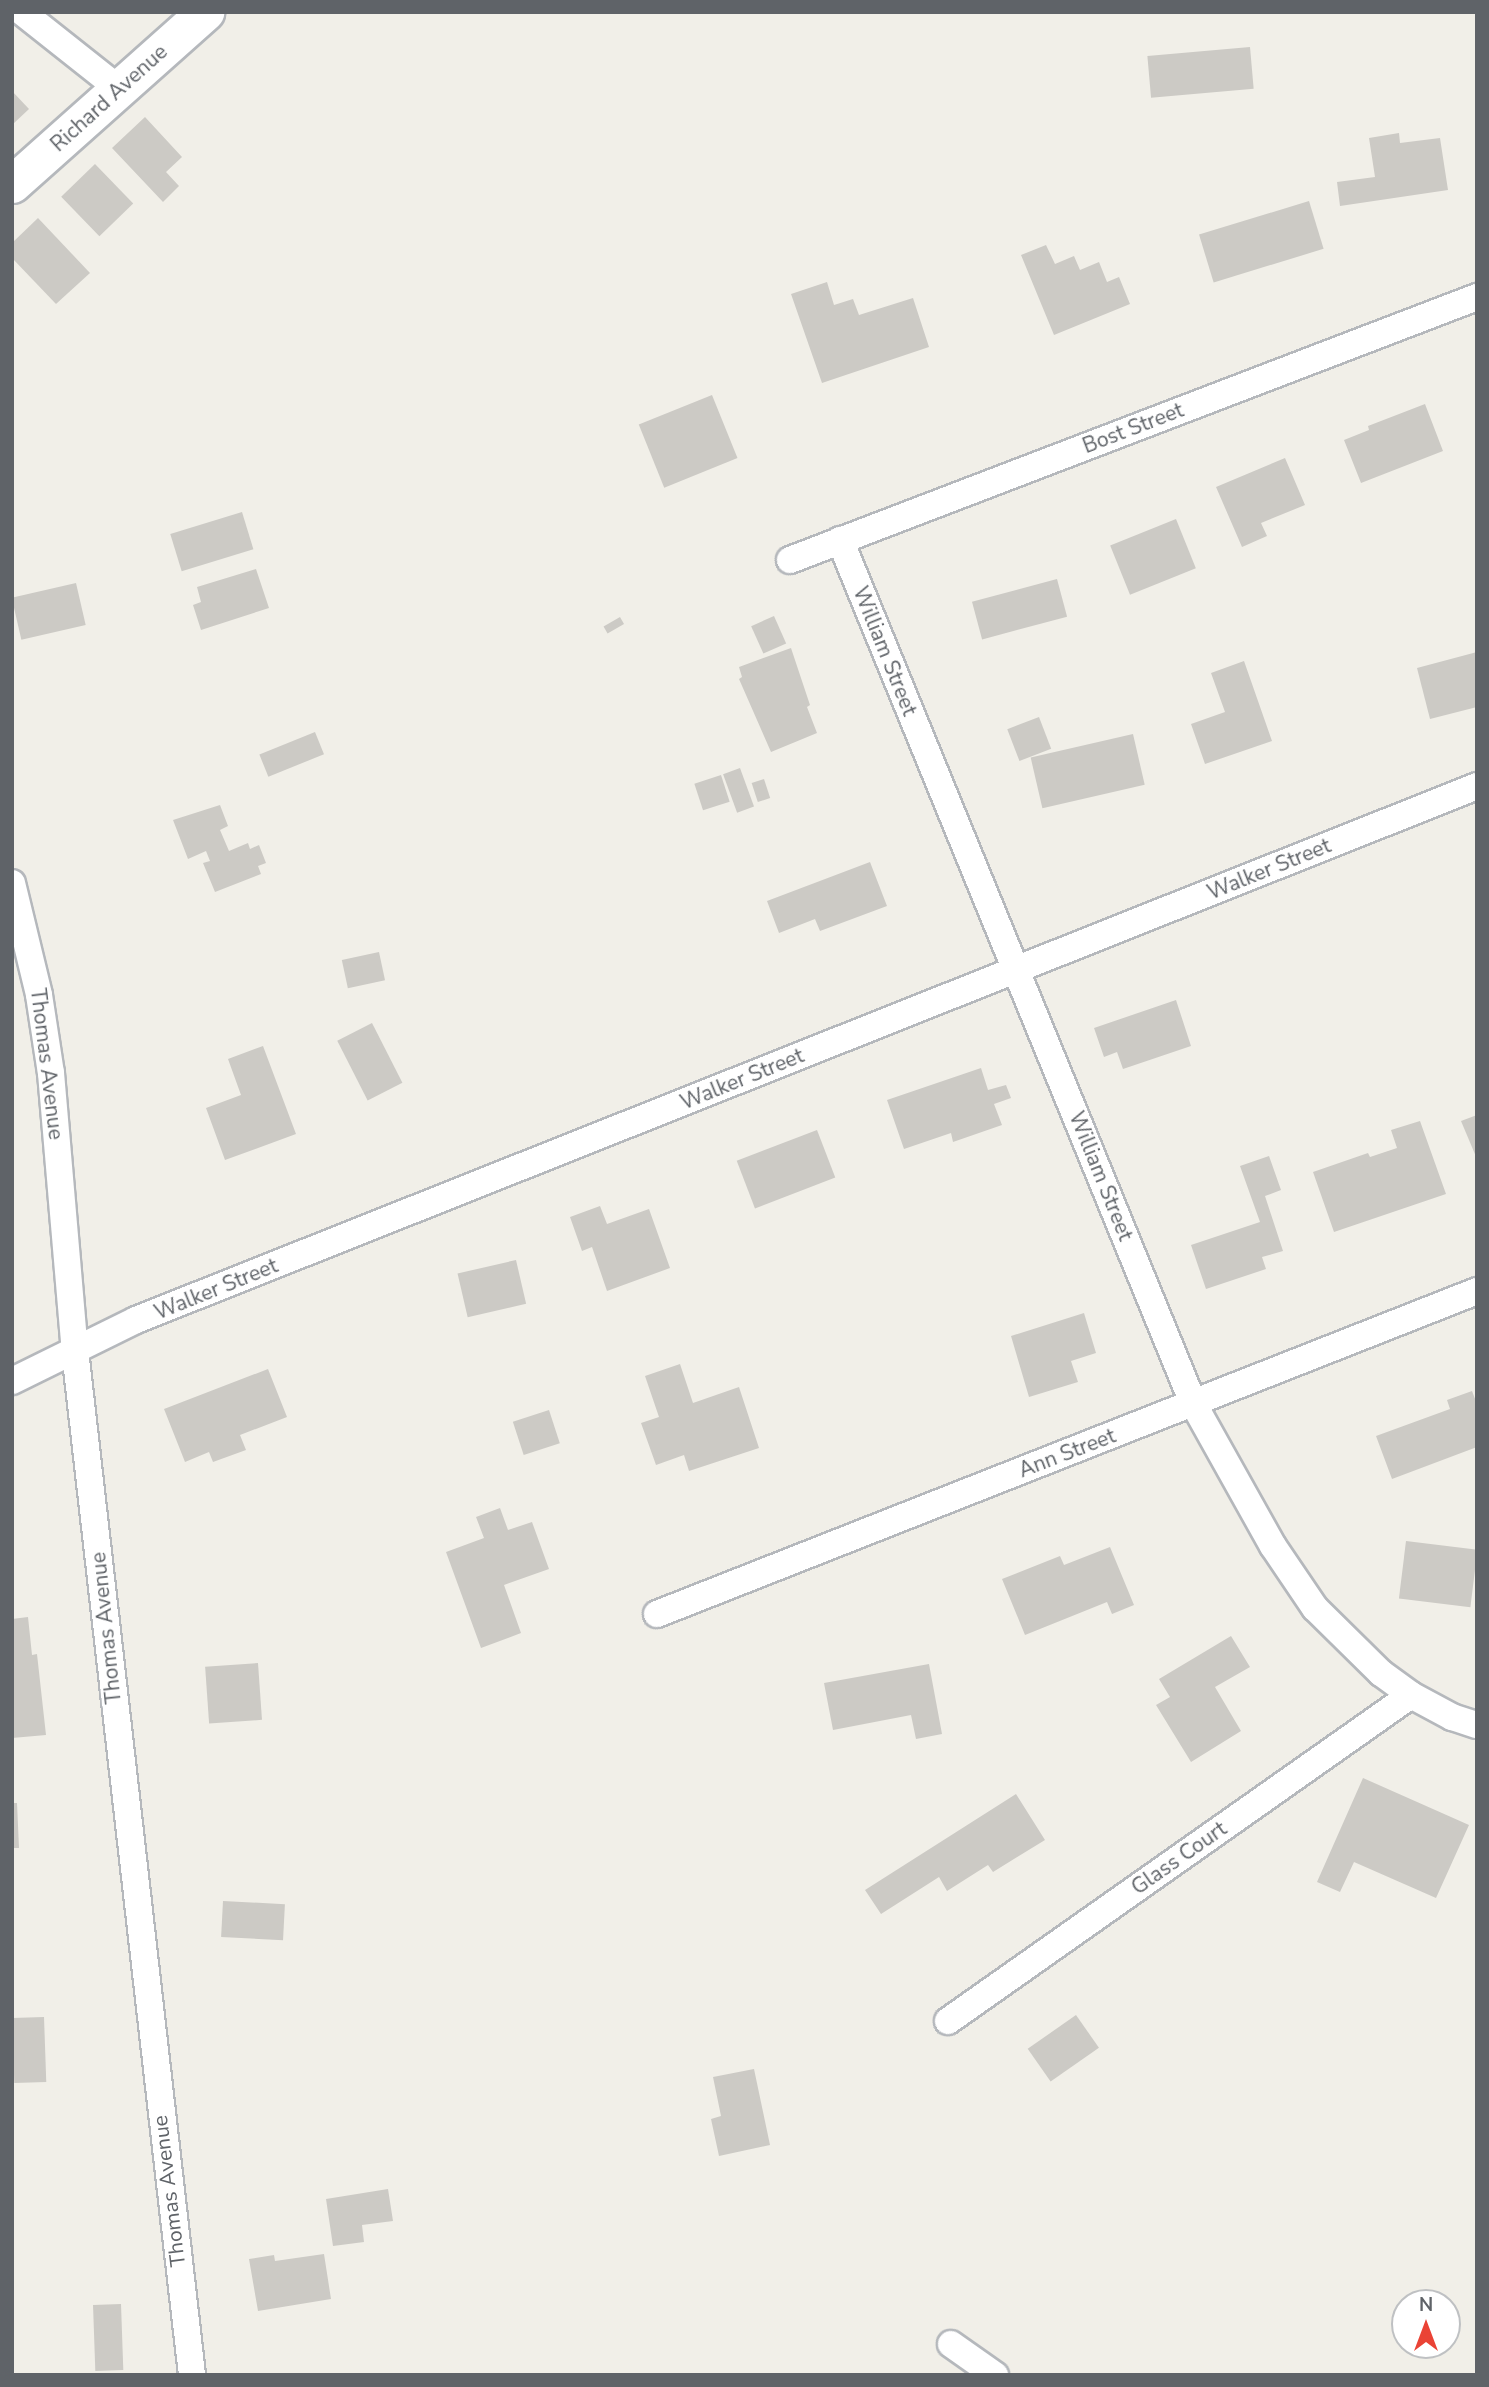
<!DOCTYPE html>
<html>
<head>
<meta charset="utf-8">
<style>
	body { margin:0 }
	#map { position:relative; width:1489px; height:2387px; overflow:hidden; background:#f1efe8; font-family:"Nunito Sans",sans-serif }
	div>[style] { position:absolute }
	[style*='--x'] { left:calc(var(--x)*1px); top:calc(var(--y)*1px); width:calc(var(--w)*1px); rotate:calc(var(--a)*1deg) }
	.building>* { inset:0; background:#cccac5; transform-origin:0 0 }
	.roads { filter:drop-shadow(2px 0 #b5b8bc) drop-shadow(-2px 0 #b5b8bc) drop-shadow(0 2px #b5b8bc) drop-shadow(0 -2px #b5b8bc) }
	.street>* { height:26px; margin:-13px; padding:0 13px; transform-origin:13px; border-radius:13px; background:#fff }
	.secondary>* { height:37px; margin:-18.5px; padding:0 18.5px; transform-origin:18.5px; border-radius:18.5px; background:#fff }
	span { translate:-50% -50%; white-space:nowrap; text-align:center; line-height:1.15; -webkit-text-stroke:5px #fff; paint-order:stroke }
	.street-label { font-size:21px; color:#5f6368 }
	.frame { position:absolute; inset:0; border:14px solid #5f6368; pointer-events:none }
	.north { position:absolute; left:1391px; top:2289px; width:70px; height:70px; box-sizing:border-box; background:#fff; border:2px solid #bfc1c3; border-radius:50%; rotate:0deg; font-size:19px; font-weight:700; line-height:28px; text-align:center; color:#5f6368 }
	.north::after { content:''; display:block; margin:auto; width:24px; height:32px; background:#ea4335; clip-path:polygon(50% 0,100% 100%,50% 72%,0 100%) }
</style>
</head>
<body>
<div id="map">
	<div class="building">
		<i style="left:1250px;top:47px;width:42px;height:103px;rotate:85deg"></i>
		<i style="clip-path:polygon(12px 91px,29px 109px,12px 125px)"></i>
		<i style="clip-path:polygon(145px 117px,182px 157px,166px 172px,179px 186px,163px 202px,112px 148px)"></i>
		<i style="clip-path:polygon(1399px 133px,1400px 143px,1440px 138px,1448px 190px,1340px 206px,1337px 182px,1375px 177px,1369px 138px)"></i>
		<i style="left:95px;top:164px;width:55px;height:47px;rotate:46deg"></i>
		<i style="left:1309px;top:201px;width:50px;height:115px;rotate:73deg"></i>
		<i style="clip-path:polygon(38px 218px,90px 273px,56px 304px,12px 258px,12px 243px)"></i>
		<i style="clip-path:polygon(1046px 245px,1055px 264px,1074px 256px,1080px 270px,1099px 262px,1107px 282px,1119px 277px,1130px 304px,1054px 335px,1021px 255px)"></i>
		<i style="clip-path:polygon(827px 282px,834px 305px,853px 299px,859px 315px,913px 298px,929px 347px,822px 383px,791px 294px)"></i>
		<i style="left:712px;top:395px;width:68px;height:79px;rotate:68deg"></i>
		<i style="clip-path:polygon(1425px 404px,1443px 451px,1361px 483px,1344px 440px,1369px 430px,1368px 426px)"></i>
		<i style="clip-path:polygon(1285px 458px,1305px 505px,1261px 523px,1267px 536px,1242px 547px,1216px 487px)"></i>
		<i style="left:242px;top:512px;width:39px;height:75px;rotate:73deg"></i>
		<i style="left:1176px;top:519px;width:53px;height:71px;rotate:68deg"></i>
		<i style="clip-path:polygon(256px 569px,269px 608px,201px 630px,193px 605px,201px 602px,197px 587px)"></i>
		<i style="left:1057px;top:579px;width:39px;height:88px;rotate:75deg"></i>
		<i style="left:76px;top:583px;width:43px;height:66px;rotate:77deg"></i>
		<i style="left:774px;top:616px;width:30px;height:25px;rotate:66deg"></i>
		<i style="left:620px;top:617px;width:8px;height:19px;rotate:60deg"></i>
		<i style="clip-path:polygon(791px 648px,810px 705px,807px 707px,817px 733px,771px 752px,739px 679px,742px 677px,739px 667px)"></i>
		<i style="clip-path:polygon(1477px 652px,1477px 707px,1430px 719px,1417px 668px)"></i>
		<i style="clip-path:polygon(1244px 661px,1272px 741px,1205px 764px,1191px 724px,1225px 712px,1211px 673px)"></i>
		<i style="left:1039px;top:717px;width:34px;height:34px;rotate:69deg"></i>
		<i style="left:315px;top:732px;width:24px;height:60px;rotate:68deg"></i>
		<i style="left:1133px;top:734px;width:52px;height:105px;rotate:77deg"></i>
		<i style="left:740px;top:768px;width:41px;height:18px;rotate:70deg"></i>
		<i style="left:721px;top:775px;width:28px;height:28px;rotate:72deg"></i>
		<i style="left:764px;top:779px;width:20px;height:13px;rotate:72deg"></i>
		<i style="clip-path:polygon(220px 805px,228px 826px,220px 830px,229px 851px,248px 843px,250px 849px,259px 845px,266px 863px,258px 866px,261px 874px,215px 892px,203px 863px,210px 861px,206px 851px,188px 859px,173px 820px)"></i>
		<i style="clip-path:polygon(870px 862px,887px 906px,820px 931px,815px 919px,779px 933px,767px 901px)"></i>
		<i style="left:379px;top:952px;width:29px;height:38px;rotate:78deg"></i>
		<i style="clip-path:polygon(1176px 1000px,1191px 1046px,1123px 1069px,1117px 1052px,1104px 1057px,1094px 1028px)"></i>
		<i style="left:372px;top:1023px;width:67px;height:39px;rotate:63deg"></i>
		<i style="clip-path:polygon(263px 1046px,296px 1134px,225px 1160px,206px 1108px,241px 1095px,228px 1059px)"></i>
		<i style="clip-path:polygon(981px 1068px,988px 1090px,1006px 1085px,1011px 1098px,994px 1104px,1002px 1125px,953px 1142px,951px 1133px,904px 1149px,887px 1100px)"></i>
		<i style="clip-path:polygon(1477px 1115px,1477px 1159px,1461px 1121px)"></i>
		<i style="clip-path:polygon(1420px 1121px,1446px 1194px,1334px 1232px,1313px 1172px,1368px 1153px,1370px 1157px,1397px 1148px,1391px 1130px)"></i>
		<i style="left:817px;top:1130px;width:51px;height:86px;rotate:69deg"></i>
		<i style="clip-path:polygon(1269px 1156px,1281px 1190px,1265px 1196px,1283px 1251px,1262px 1257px,1266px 1269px,1206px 1289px,1191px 1245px,1260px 1222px,1240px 1166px)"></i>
		<i style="clip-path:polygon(600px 1206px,607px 1224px,649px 1209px,670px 1268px,607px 1291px,592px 1247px,582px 1251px,570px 1217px)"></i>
		<i style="left:516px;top:1260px;width:45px;height:60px;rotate:77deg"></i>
		<i style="clip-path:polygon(1084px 1313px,1096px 1353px,1071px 1361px,1078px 1382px,1029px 1397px,1011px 1336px)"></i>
		<i style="clip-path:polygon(680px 1364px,693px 1403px,739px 1387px,759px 1448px,689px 1471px,684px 1455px,656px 1465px,641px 1423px,659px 1417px,645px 1376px)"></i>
		<i style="clip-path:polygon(268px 1369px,287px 1417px,240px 1435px,246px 1450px,213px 1462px,209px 1452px,185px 1462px,164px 1409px)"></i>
		<i style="clip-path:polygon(1472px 1391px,1477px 1404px,1477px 1447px,1392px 1479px,1376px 1436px,1450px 1409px,1447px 1400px)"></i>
		<i style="left:549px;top:1410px;width:35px;height:38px;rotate:72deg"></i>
		<i style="clip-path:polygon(500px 1508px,508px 1530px,532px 1522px,549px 1569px,504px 1585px,521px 1633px,481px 1648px,446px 1552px,484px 1538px,476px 1517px)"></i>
		<i style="left:1406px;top:1541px;width:72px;height:58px;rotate:7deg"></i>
		<i style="clip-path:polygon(1110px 1547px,1134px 1605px,1112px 1614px,1107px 1602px,1025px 1635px,1002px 1579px,1060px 1556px,1064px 1565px)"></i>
		<i style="clip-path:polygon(28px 1617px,32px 1655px,37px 1654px,46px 1735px,12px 1738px,12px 1619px)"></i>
		<i style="clip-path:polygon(1231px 1636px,1250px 1667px,1215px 1687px,1241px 1731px,1191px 1762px,1156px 1705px,1170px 1697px,1159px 1679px)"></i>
		<i style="left:258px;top:1663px;width:57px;height:53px;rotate:86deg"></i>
		<i style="clip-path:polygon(929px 1664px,942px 1734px,916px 1739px,911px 1715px,833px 1730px,824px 1683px)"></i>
		<i style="clip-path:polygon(1363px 1778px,1469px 1825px,1436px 1898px,1354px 1862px,1340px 1892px,1317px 1882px)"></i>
		<i style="clip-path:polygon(1016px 1794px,1045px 1840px,993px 1872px,988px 1865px,947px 1891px,939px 1877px,881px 1914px,865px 1890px)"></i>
		<i style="clip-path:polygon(12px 1803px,17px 1803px,19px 1848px,12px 1848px)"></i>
		<i style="left:223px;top:1901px;width:62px;height:36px;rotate:3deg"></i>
		<i style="left:1076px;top:2015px;width:40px;height:59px;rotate:55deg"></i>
		<i style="left:44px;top:2017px;width:65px;height:32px;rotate:88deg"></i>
		<i style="clip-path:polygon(754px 2069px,770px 2145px,719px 2156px,711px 2119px,721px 2116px,713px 2077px)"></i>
		<i style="clip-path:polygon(388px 2189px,393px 2221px,362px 2225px,364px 2242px,333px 2246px,326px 2199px)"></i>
		<i style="clip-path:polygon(324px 2254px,331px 2299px,258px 2311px,249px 2259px,274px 2255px,275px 2261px)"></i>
		<i style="left:121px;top:2304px;width:66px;height:28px;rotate:88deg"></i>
	</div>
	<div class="roads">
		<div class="street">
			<i style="--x:22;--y:12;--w:124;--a:38.4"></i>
			<i style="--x:840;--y:540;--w:932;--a:67.75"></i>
			<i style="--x:1193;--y:1403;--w:164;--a:60.8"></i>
			<i style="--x:1273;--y:1546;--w:75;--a:55.9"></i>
			<i style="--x:1315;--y:1608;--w:93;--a:44.6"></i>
			<i style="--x:1381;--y:1673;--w:37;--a:36"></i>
			<i style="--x:1411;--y:1695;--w:47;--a:28.2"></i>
			<i style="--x:1452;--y:1717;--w:26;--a:18"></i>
			<i style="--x:790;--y:560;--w:736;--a:-20.95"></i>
			<i style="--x:12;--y:883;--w:115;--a:76.4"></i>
			<i style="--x:39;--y:995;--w:79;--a:81.3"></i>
			<i style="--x:51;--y:1073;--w:279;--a:85.1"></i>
			<i style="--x:75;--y:1351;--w:1031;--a:83.48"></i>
			<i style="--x:12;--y:1381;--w:138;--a:-26.2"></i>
			<i style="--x:136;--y:1320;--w:1443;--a:-21.71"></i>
			<i style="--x:657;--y:1614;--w:881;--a:-21.5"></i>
			<i style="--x:948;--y:2021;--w:566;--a:-35.15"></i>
			<i style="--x:951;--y:2344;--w:54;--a:35.2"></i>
		</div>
		<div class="secondary">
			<i style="--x:12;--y:184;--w:259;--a:-41.7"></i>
		</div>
	</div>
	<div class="street-label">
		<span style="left:109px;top:98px;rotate:-42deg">Richard Avenue</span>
		<span style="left:1133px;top:428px;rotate:-21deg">Bost Street</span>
		<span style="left:885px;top:651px;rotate:68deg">William Street</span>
		<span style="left:1269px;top:869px;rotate:-22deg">Walker Street</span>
		<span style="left:47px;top:1064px;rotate:83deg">Thomas Avenue</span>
		<span style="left:742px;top:1079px;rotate:-22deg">Walker Street</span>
		<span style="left:1101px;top:1176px;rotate:68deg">William Street</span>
		<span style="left:216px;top:1289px;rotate:-22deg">Walker Street</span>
		<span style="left:1067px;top:1453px;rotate:-21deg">Ann Street</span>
		<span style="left:106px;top:1628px;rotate:-96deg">Thomas Avenue</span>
		<span style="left:1179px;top:1858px;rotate:-35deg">Glass Court</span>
		<span style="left:169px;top:2191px;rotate:-97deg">Thomas Avenue</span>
	</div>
	<div class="frame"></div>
	<div class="north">N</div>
</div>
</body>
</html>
